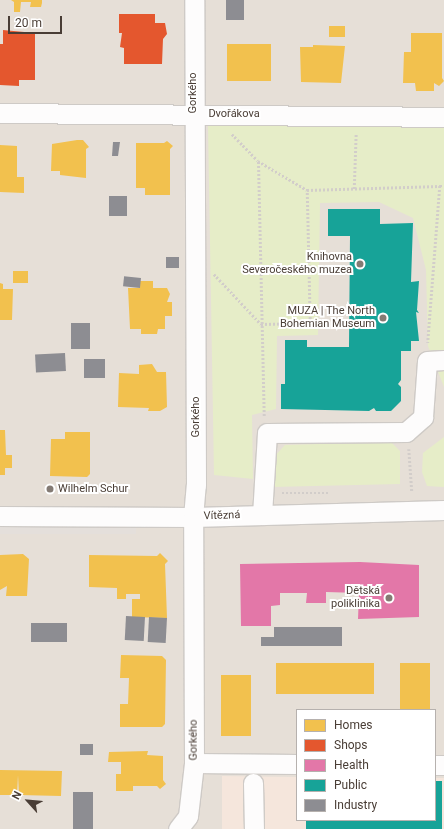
<!DOCTYPE html>
<html>
<head>
<meta charset="utf-8">
<style>
	body { margin:0 }
	#map { position:relative; width:444px; height:829px; overflow:hidden; background:#f2eeea; font-family:Roboto,sans-serif }
	div>[style] { position:absolute }
	[style*='--x'] { left:calc(var(--x)*1px); top:calc(var(--y)*1px); width:calc(var(--w)*1px); rotate:calc(var(--a)*1deg) }
	.residential>* { inset:0; background:#e6dfd7 }
	.commercial>* { inset:0; background:#f5e6dc }
	.green>* { inset:0; background:#e6edc8 }
	.parking>* { inset:0; background:#e4dfdb; transform-origin:0 0 }
	.homes>* { inset:0; background:#f2c14e; transform-origin:0 0 }
	.shops>* { inset:0; background:#e4572e }
	.health>* { inset:0; background:#e377a8 }
	.public>* { inset:0; background:#17a398 }
	.industry>* { inset:0; background:#8d8d92; transform-origin:0 0 }
	.path>* { height:2.5px; margin-top:-1.25px; transform-origin:0; background:repeating-linear-gradient(90deg,#d2cdca 0 2px,transparent 0 4px) }
	.roads { filter:drop-shadow(1px 0 #cecac6) drop-shadow(-1px 0 #cecac6) drop-shadow(0 1px #cecac6) drop-shadow(0 -1px #cecac6) }
	.minor>* { height:19px; margin:-9.5px; padding:0 9.5px; transform-origin:9.5px; border-radius:9.5px; background:#fdfcfc }
	.dots>* { width:11px; height:11px; translate:-50% -50%; box-sizing:border-box; border:2px solid #fff; border-radius:50% }
	span { translate:-50% -50%; white-space:nowrap; text-align:center; line-height:1.15; -webkit-text-stroke:4px #fff; paint-order:stroke }
	.street-label { font-size:11px; color:#493d35 }
	.poi-label { font-size:11px; color:#493d35 }
	.right { translate:-100% -50%; text-align:right }
	.left { translate:0 -50%; text-align:left }
	.legend { position:absolute; left:296px; top:709px; width:140px; height:112px; box-sizing:border-box; background:#fff; border:1px solid #b6b1ae; margin:0; padding:5px 7px; list-style:none; font-size:12px; color:#493d35 }
	.legend li { display:flex; align-items:center; gap:8px; height:20px }
	.legend b { width:20px; border:1px solid #b6b1ae }
	.north { position:absolute; left:8px; top:781px; width:40px; height:40px; -webkit-text-stroke:3px #fff; paint-order:stroke; rotate:297deg; font-size:11px; font-weight:700; line-height:16px; text-align:center; color:#493d35 }
	.north::after { content:''; display:block; margin:auto; width:14px; height:18px; background:#493d35; clip-path:polygon(50% 0,100% 100%,50% 72%,0 100%) }
	.scale { position:absolute; left:8px; top:16px; width:54px; height:18px; box-sizing:border-box; border:2px solid #493d35; border-top:0; padding-left:5px; font-size:12px; line-height:14px; white-space:nowrap; color:#493d35; -webkit-text-stroke:3px #fff; paint-order:stroke }
</style>
</head>
<body>
<div id="map">
	<div class="residential">
		<i style="clip-path:polygon(evenodd,0 0,444px 0,444px 829px,0 829px,0 0,297px 710px,435px 710px,435px 820px,297px 820px,297px 710px)"></i>
	</div>
	<div class="commercial">
		<i style="clip-path:polygon(222px 776px,297px 777px,297px 820px,435px 820px,435px 778px,444px 778px,444px 829px,222px 829px)"></i>
	</div>
	<div class="green">
		<i style="clip-path:polygon(444px 123px,444px 387px,428px 346px,426px 270px,413px 218px,379px 202px,320px 203px,318px 335px,277px 336px,276px 409px,252px 415px,253px 479px,214px 475px,208px 125px)"></i>
		<i style="clip-path:polygon(444px 437px,444px 487px,427px 486px,422px 472px,423px 453px)"></i>
		<i style="clip-path:polygon(391px 442px,400px 451px,400px 484px,271px 487px,272px 459px,285px 445px)"></i>
	</div>
	<div class="parking">
		<i style="left:0;top:516px;width:136px;height:18px"></i>
	</div>
	<div class="homes">
		<i style="clip-path:polygon(11px 0,42px 0,42px 3px,41px 7px,30px 7px,31px 2px,21px 2px,20px 12px,14px 12px,14px 2px)"></i>
		<i style="left:329px;top:26px;width:16px;height:11px"></i>
		<i style="clip-path:polygon(411px 33px,442px 33px,442px 78px,444px 81px,439px 86px,434px 83px,434px 91px,416px 91px,415px 83px,403px 83px,404px 52px,411px 52px)"></i>
		<i style="left:227px;top:44px;width:44px;height:37px"></i>
		<i style="clip-path:polygon(313px 45px,345px 46px,341px 83px,301px 82px,300px 47px,313px 47px)"></i>
		<i style="clip-path:polygon(77px 140px,83px 140px,89px 147px,86px 149px,86px 178px,60px 175px,60px 171px,51px 171px,52px 144px)"></i>
		<i style="clip-path:polygon(167px 141px,173px 146px,170px 149px,170px 195px,145px 195px,145px 188px,136px 188px,136px 143px,164px 143px)"></i>
		<i style="clip-path:polygon(0 145px,17px 146px,17px 177px,24px 177px,24px 193px,0 192px)"></i>
		<i style="left:13px;top:271px;width:15px;height:12px"></i>
		<i style="clip-path:polygon(140px 281px,153px 281px,153px 288px,167px 288px,170px 294px,167px 302px,172px 302px,172px 316px,165px 316px,165px 329px,158px 329px,157px 334px,141px 334px,141px 329px,130px 329px,128px 288px,140px 288px)"></i>
		<i style="clip-path:polygon(0 283px,3px 284px,3px 289px,13px 289px,12px 320px,0 320px)"></i>
		<i style="clip-path:polygon(152px 364px,157px 372px,166px 372px,167px 407px,160px 411px,148px 411px,149px 408px,118px 407px,119px 373px,139px 374px,139px 365px)"></i>
		<i style="clip-path:polygon(0 430px,5px 430px,6px 455px,12px 455px,12px 468px,5px 468px,5px 475px,0 475px)"></i>
		<i style="clip-path:polygon(65px 432px,90px 432px,90px 474px,87px 477px,50px 476px,51px 439px,65px 439px)"></i>
		<i style="clip-path:polygon(160px 553px,168px 561px,165px 564px,167px 618px,132px 617px,132px 599px,140px 599px,140px 594px,126px 594px,126px 599px,117px 599px,117px 588px,89px 587px,89px 555px,157px 556px)"></i>
		<i style="clip-path:polygon(23px 554px,29px 559px,27px 596px,6px 596px,7px 586px,0 590px,0 555px)"></i>
		<i style="clip-path:polygon(121px 655px,162px 656px,166px 660px,165px 724px,162px 727px,120px 727px,120px 704px,128px 704px,129px 678px,120px 678px)"></i>
		<i style="left:276px;top:663px;width:98px;height:31px"></i>
		<i style="left:400px;top:663px;width:30px;height:47px"></i>
		<i style="left:221px;top:675px;width:30px;height:61px"></i>
		<i style="clip-path:polygon(148px 751px,147px 755px,163px 756px,163px 780px,166px 784px,160px 789px,157px 786px,133px 786px,133px 791px,116px 791px,116px 774px,121px 774px,121px 762px,108px 762px,109px 752px)"></i>
		<i style="clip-path:polygon(0 770px,62px 771px,61px 796px,19px 795px,18px 775px,17px 795px,0 795px)"></i>
	</div>
	<div class="shops">
		<i style="clip-path:polygon(119px 14px,155px 14px,155px 23px,165px 23px,167px 34px,163px 39px,162px 64px,124px 64px,124px 48px,120px 47px,122px 33px,119px 33px)"></i>
		<i style="clip-path:polygon(3px 30px,35px 33px,35px 80px,19px 80px,19px 86px,0 85px,0 44px,3px 44px)"></i>
	</div>
	<div class="health">
		<i style="clip-path:polygon(360px 562px,419px 565px,419px 617px,358px 619px,359px 593px,326px 592px,326px 603px,306px 603px,307px 593px,280px 593px,280px 605px,271px 606px,271px 626px,241px 626px,240px 564px)"></i>
	</div>
	<div class="public">
		<i style="clip-path:polygon(328px 209px,380px 209px,380px 224px,413px 223px,411px 282px,419px 281px,417px 310px,419px 313px,416px 312px,419px 341px,411px 341px,411px 351px,401px 351px,401px 380px,398px 384px,401px 387px,401px 401px,391px 411px,376px 411px,374px 408px,369px 411px,281px 409px,281px 384px,285px 384px,285px 340px,307px 340px,307px 347px,349px 347px,350px 236px,328px 236px)"></i>
		<i style="clip-path:polygon(435px 781px,442px 781px,442px 829px,306px 829px,306px 820px,435px 820px)"></i>
	</div>
	<div class="industry">
		<i style="left:226px;top:0;width:18px;height:20px"></i>
		<i style="clip-path:polygon(113px 142px,120px 142px,118px 156px,112px 156px)"></i>
		<i style="left:109px;top:196px;width:18px;height:20px"></i>
		<i style="left:166px;top:257px;width:13px;height:11px"></i>
		<i style="left:141px;top:278px;width:10px;height:17px;rotate:96deg"></i>
		<i style="left:71px;top:323px;width:19px;height:26px"></i>
		<i style="left:65px;top:353px;width:18px;height:30px;rotate:87deg"></i>
		<i style="left:84px;top:359px;width:21px;height:19px"></i>
		<i style="left:126px;top:616px;width:19px;height:24px;rotate:3deg"></i>
		<i style="left:149px;top:617px;width:18px;height:25px;rotate:3deg"></i>
		<i style="left:31px;top:623px;width:36px;height:19px"></i>
		<i style="clip-path:polygon(274px 627px,342px 627px,342px 646px,261px 646px,261px 637px,274px 637px)"></i>
		<i style="left:80px;top:744px;width:13px;height:11px"></i>
		<i style="left:73px;top:792px;width:20px;height:37px"></i>
	</div>
	<div class="path">
		<i style="--x:232;--y:134;--w:37;--a:46"></i>
		<i style="--x:440;--y:186;--w:4;--a:0"></i>
		<i style="--x:354;--y:189;--w:56;--a:-88"></i>
		<i style="--x:214;--y:274;--w:69;--a:46.8"></i>
		<i style="--x:261;--y:324;--w:49;--a:-1.2"></i>
		<i style="--x:310;--y:323;--w:133;--a:-91.3"></i>
		<i style="--x:264;--y:416;--w:255;--a:-91.3"></i>
		<i style="--x:258;--y:161;--w:57;--a:30.6"></i>
		<i style="--x:307;--y:190;--w:133;--a:-1.7"></i>
		<i style="--x:440;--y:186;--w:157;--a:94.4"></i>
		<i style="--x:409;--y:449;--w:43;--a:86"></i>
		<i style="--x:282;--y:493;--w:47;--a:0"></i>
	</div>
	<div class="roads">
		<div class="minor">
			<i style="--x:0;--y:113;--w:444;--a:0.5"></i>
			<i style="--x:262;--y:515;--w:82;--a:-86.5"></i>
			<i style="--x:267;--y:433;--w:139;--a:-0.4"></i>
			<i style="--x:406;--y:432;--w:23;--a:-41"></i>
			<i style="--x:423;--y:417;--w:56;--a:-85.9"></i>
			<i style="--x:427;--y:361;--w:17;--a:-3"></i>
			<i style="--x:0;--y:516;--w:193;--a:0.3"></i>
			<i style="--x:193;--y:517;--w:251;--a:-1.6"></i>
			<i style="--x:194;--y:763;--w:103;--a:0.6"></i>
			<i style="--x:435;--y:765;--w:9;--a:0"></i>
			<i style="--x:253;--y:783;--w:46;--a:88.8"></i>
			<i style="--x:178;--y:829;--w:16;--a:-52"></i>
			<i style="--x:188;--y:816;--w:53;--a:-83.5"></i>
			<i style="--x:194;--y:763;--w:246;--a:-90.2"></i>
			<i style="--x:193;--y:517;--w:32;--a:-85"></i>
			<i style="--x:196;--y:485;--w:485;--a:-90.2"></i>
		</div>
	</div>
	<div class="dots">
		<i style="left:360px;top:264px;background:#847b74"></i>
		<i style="left:383px;top:318px;background:#847b74"></i>
		<i style="left:50px;top:489px;background:#847b74"></i>
		<i style="left:389px;top:598px;background:#847b74"></i>
	</div>
	<div class="street-label">
		<span style="left:193px;top:93px;rotate:-90deg">Gorkého</span>
		<span style="left:234px;top:114px">Dvořákova</span>
		<span style="left:196px;top:417px;rotate:-90deg">Gorkého</span>
		<span style="left:222px;top:516px;rotate:-2deg">Vítězná</span>
		<span style="left:194px;top:740px;rotate:-90deg">Gorkého</span>
	</div>
	<div class="poi-label">
		<span class="right" style="left:352px;top:264px">Knihovna<br>Severočeského muzea</span>
		<span class="right" style="left:375px;top:318px">MUZA | The North<br>Bohemian Museum</span>
		<span class="left" style="left:58px;top:489px">Wilhelm Schur</span>
		<span class="right" style="left:380px;top:598px">Dětská<br>poliklinika</span>
	</div>
	<ul class="legend">
	<li><b style="height:11px;background:#f2c14e"></b>Homes</li>
	<li><b style="height:11px;background:#e4572e"></b>Shops</li>
	<li><b style="height:11px;background:#e377a8"></b>Health</li>
	<li><b style="height:11px;background:#17a398"></b>Public</li>
	<li><b style="height:11px;background:#8d8d92"></b>Industry</li>
	</ul>
	<div class="north">N</div>
	<div class="scale">20 m</div>
</div>
</body>
</html>
